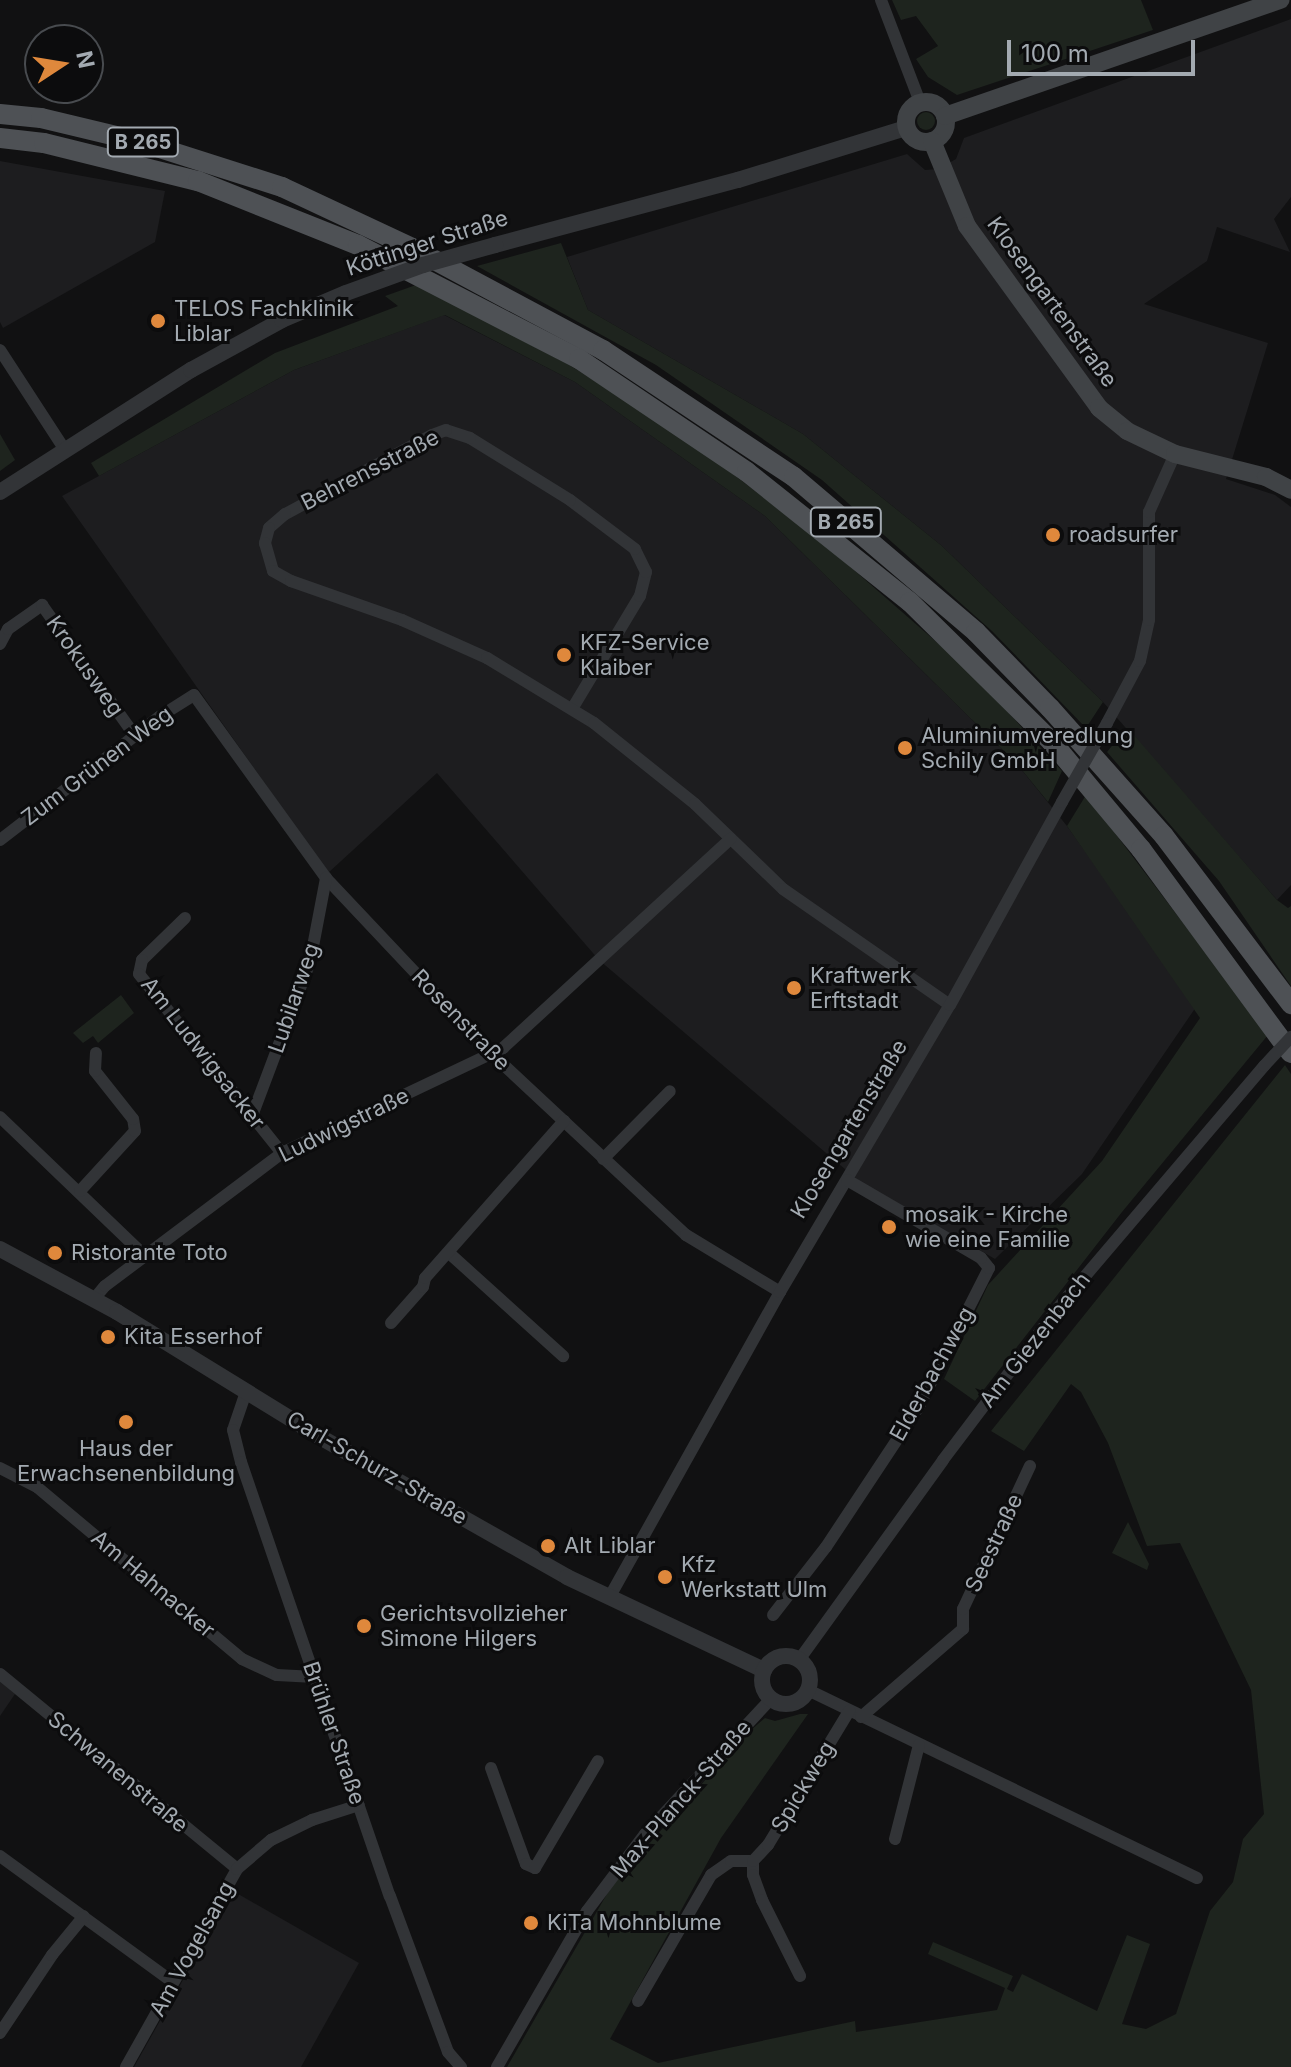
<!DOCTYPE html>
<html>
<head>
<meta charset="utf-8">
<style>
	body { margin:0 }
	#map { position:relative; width:1291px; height:2067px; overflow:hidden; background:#111112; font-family:Inter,sans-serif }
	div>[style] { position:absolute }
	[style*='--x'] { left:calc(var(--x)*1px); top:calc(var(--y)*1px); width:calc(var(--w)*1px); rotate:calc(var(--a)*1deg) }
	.built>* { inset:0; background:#1d1d1f }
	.green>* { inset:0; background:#1e241e }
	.round { border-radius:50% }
	.minor>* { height:12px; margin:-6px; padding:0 6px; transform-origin:6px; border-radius:6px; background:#323437 }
	.tertiary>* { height:16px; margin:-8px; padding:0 8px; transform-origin:8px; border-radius:8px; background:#323437 }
	.tertiary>.ring { margin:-8px; padding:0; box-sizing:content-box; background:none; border:16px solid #323437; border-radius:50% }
	.secondary>* { height:18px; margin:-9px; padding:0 9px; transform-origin:9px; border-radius:9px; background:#404346 }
	.secondary>.ring { margin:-9px; padding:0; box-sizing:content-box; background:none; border:18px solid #404346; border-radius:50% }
	.primary>* { height:20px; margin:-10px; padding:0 10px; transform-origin:10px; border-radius:10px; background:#4e5155 }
	.minor-bridge>* { height:12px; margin:-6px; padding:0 6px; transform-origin:6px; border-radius:6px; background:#323437 }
	.tertiary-bridge>* { height:16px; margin:-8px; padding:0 8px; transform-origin:8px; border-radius:8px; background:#323437 }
	.dots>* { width:22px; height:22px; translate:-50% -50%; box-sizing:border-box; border:4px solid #0c0c0d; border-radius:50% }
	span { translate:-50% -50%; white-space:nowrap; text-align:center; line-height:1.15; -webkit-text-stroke:6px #0c0c0d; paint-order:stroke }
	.shield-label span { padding:2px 6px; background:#0c0c0d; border:2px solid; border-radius:6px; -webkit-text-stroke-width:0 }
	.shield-label { font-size:20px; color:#a3aab1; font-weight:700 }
	.street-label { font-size:22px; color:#a3aab1 }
	.poi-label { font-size:22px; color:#a3aab1 }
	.left { translate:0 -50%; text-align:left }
	.north { position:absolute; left:24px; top:24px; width:80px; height:80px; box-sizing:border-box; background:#0c0c0d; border:2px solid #484b4f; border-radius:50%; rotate:78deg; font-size:22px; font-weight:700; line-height:32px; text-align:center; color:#a3aab1 }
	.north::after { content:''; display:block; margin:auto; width:28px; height:36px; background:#df883c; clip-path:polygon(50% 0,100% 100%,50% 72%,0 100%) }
	.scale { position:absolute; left:1007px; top:40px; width:188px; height:36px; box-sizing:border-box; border:4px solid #a3aab1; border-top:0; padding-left:10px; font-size:24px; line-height:28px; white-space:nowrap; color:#a3aab1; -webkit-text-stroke:6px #0c0c0d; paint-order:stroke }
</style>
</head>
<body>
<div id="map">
	<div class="built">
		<i style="clip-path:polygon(1291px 19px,1291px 197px,1274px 219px,1290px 252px,1217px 227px,1207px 261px,1144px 304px,1268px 343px,1226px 479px,1275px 495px,1291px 507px,1291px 885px,1277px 900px,1103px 702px,942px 546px,803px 434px,588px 310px,567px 257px,907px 154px,925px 170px,938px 169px,956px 159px,964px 138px)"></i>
		<i style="clip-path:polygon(0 161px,165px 191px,155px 242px,3px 328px,0 322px)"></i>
		<i style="clip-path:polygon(444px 315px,575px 382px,765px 516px,1017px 764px,1067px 826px,1196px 1007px,1082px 1174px,995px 1259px,859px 1181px,599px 960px,437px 773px,328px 873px,62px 496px,294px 370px)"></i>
		<i style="clip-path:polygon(0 1680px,15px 1694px,0 1716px)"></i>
		<i style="clip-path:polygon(233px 1891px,359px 1963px,301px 2067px,134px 2067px)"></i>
	</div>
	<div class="green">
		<i style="clip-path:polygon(892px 0,1141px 0,1153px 30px,957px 95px,928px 77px,916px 59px,938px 46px,916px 16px,901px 20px)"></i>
		<i class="round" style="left:917px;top:112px;width:18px;height:18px"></i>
		<i style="clip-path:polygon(561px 243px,588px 310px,803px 434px,942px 546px,1103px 702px,1086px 728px,992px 631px,822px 480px,656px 365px,477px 266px)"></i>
		<i style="clip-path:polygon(416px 285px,571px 366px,702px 450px,831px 550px,972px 673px,1062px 771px,1048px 802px,1017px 764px,765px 516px,575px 382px,445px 315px,294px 370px,99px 476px,91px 463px,275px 353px,398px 306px,385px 296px)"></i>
		<i style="clip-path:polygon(0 434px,15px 460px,0 471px)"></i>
		<i style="clip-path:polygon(1127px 727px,1277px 900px,1288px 908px,1291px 906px,1291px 986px,1219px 881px,1107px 752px)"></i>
		<i style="clip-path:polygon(1086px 795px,1268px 1035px,1122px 1212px,975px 1401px,944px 1379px,988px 1285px,1102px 1161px,1200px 1018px,1067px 826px)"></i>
		<i style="clip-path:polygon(121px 995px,134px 1013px,98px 1043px,93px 1036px,83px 1043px,73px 1033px)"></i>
		<i style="clip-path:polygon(1285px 1065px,1291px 1074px,1291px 2067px,507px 2067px,611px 1887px,744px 1736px,765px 1718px,775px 1721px,800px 1714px,808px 1714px,721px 1838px,610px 2039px,658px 2063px,855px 2021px,856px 2032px,997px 2010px,1005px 1988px,928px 1954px,933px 1942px,1013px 1976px,1007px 1989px,1013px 1992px,1022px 1974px,1097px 2011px,1127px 1935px,1150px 1944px,1122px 2024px,1146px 2029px,1176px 2014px,1210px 1911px,1233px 1882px,1243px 1839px,1264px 1814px,1251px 1690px,1180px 1543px,1147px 1546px,1108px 1443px,1081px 1392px,1071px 1384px,1024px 1451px,991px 1431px)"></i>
		<i style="clip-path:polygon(1128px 1522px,1149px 1564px,1147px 1570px,1112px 1553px)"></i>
	</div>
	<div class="minor">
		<i style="--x:881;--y:0;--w:109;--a:69.1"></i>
		<i style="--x:0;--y:350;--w:119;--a:57"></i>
		<i style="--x:0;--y:644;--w:17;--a:-62"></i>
		<i style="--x:8;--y:629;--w:42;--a:-35.2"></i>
		<i style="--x:42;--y:605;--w:161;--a:54.6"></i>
		<i style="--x:572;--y:709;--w:132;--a:-59"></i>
		<i style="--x:640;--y:596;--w:25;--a:-76"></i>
		<i style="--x:646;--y:572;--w:25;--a:-116"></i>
		<i style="--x:635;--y:549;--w:81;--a:-143"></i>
		<i style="--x:570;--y:500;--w:118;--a:-148.2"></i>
		<i style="--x:470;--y:438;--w:25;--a:-162"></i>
		<i style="--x:446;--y:430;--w:15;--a:160"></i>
		<i style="--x:432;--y:435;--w:167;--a:151.7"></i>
		<i style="--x:285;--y:514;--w:21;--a:139"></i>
		<i style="--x:269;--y:528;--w:16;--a:105"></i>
		<i style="--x:265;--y:543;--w:29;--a:74"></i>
		<i style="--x:273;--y:571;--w:21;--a:29"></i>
		<i style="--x:291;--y:581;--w:118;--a:19.4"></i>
		<i style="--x:402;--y:620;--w:93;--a:24.1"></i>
		<i style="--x:487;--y:658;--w:125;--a:31.3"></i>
		<i style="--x:594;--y:723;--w:129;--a:38.7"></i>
		<i style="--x:695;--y:804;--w:122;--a:44"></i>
		<i style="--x:783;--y:889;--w:203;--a:34.8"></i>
		<i style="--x:1107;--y:723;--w:70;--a:-62"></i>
		<i style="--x:1140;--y:661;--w:42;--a:-77.6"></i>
		<i style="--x:1149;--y:620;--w:108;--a:-90"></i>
		<i style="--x:1149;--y:512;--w:64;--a:-65.9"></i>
		<i style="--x:0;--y:840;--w:201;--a:-37.7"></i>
		<i style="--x:159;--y:717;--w:41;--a:-32.2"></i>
		<i style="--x:194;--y:695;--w:226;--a:54.2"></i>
		<i style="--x:326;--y:878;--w:243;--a:46.7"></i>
		<i style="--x:493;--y:1055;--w:264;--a:43"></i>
		<i style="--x:686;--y:1235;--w:110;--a:31.2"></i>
		<i style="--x:185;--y:918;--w:60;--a:135.7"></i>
		<i style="--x:142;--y:960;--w:14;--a:102"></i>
		<i style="--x:139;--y:974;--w:229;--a:51.4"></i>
		<i style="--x:252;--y:1116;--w:165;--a:-69.4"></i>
		<i style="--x:310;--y:962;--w:86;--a:-79.2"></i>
		<i style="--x:0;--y:1117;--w:201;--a:43.8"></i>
		<i style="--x:603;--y:1159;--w:95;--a:-45.4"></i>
		<i style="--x:80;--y:1191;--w:81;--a:-47.5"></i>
		<i style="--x:135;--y:1131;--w:12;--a:-99"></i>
		<i style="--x:133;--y:1119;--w:61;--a:-128.4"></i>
		<i style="--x:95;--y:1071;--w:18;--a:-87"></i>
		<i style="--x:449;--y:1253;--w:154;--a:42.1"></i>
		<i style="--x:94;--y:1299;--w:17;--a:-50"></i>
		<i style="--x:105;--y:1286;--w:221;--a:-36.9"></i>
		<i style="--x:282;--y:1153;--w:245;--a:-25.4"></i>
		<i style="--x:503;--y:1048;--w:309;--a:-42.6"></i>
		<i style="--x:391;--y:1323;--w:48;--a:-48.4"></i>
		<i style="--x:423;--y:1287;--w:9;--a:-77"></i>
		<i style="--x:425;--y:1278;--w:210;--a:-48.5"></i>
		<i style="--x:246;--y:1392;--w:40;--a:108.9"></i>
		<i style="--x:233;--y:1430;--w:33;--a:76"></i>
		<i style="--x:241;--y:1462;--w:459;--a:71.1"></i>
		<i style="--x:390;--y:1896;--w:166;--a:69.6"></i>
		<i style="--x:448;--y:2052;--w:20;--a:49"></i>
		<i style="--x:0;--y:1468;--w:42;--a:27.2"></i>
		<i style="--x:37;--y:1487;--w:268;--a:40"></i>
		<i style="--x:242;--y:1659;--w:38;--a:25"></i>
		<i style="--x:277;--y:1675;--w:38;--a:3"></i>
		<i style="--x:609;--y:1598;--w:351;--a:-60.8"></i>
		<i style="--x:780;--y:1292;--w:334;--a:-59.4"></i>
		<i style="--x:950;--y:1005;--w:232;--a:-61.1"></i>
		<i style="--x:773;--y:1615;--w:86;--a:-52.1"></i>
		<i style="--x:826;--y:1547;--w:167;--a:-56.5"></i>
		<i style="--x:918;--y:1408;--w:157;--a:-63.1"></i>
		<i style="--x:989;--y:1268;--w:13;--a:-129"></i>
		<i style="--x:981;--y:1258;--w:155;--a:-149.8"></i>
		<i style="--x:799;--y:1660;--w:246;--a:-54.2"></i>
		<i style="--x:943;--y:1460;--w:191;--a:-52.9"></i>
		<i style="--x:1058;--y:1308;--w:318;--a:-49.6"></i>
		<i style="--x:0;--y:1674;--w:307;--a:39.4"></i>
		<i style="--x:808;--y:1690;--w:432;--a:25.8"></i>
		<i style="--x:861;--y:1717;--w:135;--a:-40.8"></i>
		<i style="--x:963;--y:1629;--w:20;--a:-90"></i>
		<i style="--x:963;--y:1609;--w:158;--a:-64.9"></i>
		<i style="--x:491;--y:1768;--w:102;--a:70"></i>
		<i style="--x:526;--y:1864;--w:10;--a:24"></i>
		<i style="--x:535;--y:1868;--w:124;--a:-59.5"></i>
		<i style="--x:895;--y:1839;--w:97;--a:-75.7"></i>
		<i style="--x:0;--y:1856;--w:214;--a:36.1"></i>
		<i style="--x:753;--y:1861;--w:14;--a:90"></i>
		<i style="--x:753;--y:1875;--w:27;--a:70"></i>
		<i style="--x:762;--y:1900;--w:85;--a:63.4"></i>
		<i style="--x:638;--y:2001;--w:146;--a:-59.9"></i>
		<i style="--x:711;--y:1875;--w:24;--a:-35"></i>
		<i style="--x:731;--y:1861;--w:22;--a:0"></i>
		<i style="--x:753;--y:1861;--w:22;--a:-47"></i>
		<i style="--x:768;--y:1845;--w:157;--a:-58.8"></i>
		<i style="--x:0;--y:2033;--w:94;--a:-56.3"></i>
		<i style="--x:52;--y:1955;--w:50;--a:-50.6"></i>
		<i style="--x:126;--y:2067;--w:227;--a:-60.7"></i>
		<i style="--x:237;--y:1869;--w:45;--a:-40.5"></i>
		<i style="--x:271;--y:1840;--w:46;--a:-26"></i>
		<i style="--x:312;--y:1820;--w:49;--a:-17.7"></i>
		<i style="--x:497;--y:2067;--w:180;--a:-60"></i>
		<i style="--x:587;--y:1911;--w:96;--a:-53"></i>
		<i style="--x:645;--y:1834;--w:185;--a:-47"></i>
	</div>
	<div class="tertiary">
		<i style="--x:495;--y:245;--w:252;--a:-15"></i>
		<i style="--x:738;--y:180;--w:176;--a:-17.2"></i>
		<i style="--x:0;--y:492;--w:227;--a:-32.6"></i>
		<i style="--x:191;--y:370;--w:104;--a:-28.8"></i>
		<i style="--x:282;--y:320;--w:69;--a:-22.9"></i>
		<i style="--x:0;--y:1249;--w:133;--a:28.3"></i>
		<i style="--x:117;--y:1312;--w:238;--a:31.6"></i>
		<i style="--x:320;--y:1437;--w:284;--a:29.5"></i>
		<i style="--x:567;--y:1577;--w:218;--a:25.3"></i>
		<i class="ring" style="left:762px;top:1656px;width:32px;height:32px"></i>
	</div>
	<div class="secondary">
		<i class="ring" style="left:906px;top:102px;width:22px;height:22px"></i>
		<i style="--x:945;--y:116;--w:355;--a:-19.1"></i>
		<i style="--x:932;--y:141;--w:92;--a:67.6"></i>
		<i style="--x:967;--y:226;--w:225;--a:54"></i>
		<i style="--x:1099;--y:408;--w:36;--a:39"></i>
		<i style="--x:1127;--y:431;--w:53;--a:25.6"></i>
		<i style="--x:1175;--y:454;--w:94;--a:14.2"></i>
		<i style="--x:1266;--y:477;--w:28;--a:27"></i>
	</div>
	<div class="primary">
		<i style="--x:0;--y:114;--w:41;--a:5.6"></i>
		<i style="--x:41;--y:118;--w:103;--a:13.5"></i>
		<i style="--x:141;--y:142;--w:148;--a:17.7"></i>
		<i style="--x:282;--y:187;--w:144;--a:25.1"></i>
		<i style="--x:412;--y:248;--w:217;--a:28.1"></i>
		<i style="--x:603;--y:350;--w:229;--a:33.6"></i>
		<i style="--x:794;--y:477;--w:239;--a:40.4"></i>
		<i style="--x:976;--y:632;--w:106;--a:45.8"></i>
		<i style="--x:1050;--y:708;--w:171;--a:48.3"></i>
		<i style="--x:1164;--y:836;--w:211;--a:52.9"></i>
		<i style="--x:0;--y:138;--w:44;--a:6.5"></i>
		<i style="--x:44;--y:143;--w:159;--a:13.9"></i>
		<i style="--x:198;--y:181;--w:172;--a:21.8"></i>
		<i style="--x:358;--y:245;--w:249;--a:27.3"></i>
		<i style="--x:579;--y:359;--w:202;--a:33.9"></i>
		<i style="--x:747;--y:472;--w:208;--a:38.6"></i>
		<i style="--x:910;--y:602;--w:198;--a:44.6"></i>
		<i style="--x:1051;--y:741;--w:141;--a:50.2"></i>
		<i style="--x:1141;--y:849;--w:253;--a:53.7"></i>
	</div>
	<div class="minor-bridge">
		<i style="--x:1062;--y:802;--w:91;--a:-60.3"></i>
		<i style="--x:1264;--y:1066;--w:40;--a:-47"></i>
	</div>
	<div class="tertiary-bridge">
		<i style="--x:346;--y:293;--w:82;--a:-20"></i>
		<i style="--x:423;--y:265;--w:75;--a:-15.5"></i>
	</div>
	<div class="dots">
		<i style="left:158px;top:321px;background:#df883c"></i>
		<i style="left:1053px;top:535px;background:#df883c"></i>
		<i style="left:564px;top:655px;background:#df883c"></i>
		<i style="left:905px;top:748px;background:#df883c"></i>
		<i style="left:794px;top:988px;background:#df883c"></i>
		<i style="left:889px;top:1227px;background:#df883c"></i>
		<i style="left:55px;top:1253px;background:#df883c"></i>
		<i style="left:108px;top:1337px;background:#df883c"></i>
		<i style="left:126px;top:1422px;background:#df883c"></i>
		<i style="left:548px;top:1546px;background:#df883c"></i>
		<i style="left:665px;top:1577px;background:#df883c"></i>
		<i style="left:364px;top:1626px;background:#df883c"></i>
		<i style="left:531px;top:1923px;background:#df883c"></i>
	</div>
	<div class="shield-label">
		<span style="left:143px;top:142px">B 265</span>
		<span style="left:846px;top:522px">B 265</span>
	</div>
	<div class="street-label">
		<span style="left:427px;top:243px;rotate:-18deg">Köttinger Straße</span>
		<span style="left:1052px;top:302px;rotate:54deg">Klosengartenstraße</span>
		<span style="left:370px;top:470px;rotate:-27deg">Behrensstraße</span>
		<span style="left:85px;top:666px;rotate:55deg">Krokusweg</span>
		<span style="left:97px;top:766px;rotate:-37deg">Zum Grünen Weg</span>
		<span style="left:294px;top:998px;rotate:-71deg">Lubilarweg</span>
		<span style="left:461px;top:1020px;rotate:46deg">Rosenstraße</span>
		<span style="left:203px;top:1053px;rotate:52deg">Am Ludwigsacker</span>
		<span style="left:344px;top:1125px;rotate:-26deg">Ludwigstraße</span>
		<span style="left:849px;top:1129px;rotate:-59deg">Klosengartenstraße</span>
		<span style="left:1035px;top:1340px;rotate:-52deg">Am Giezenbach</span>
		<span style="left:932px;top:1374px;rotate:-61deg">Elderbachweg</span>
		<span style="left:377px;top:1468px;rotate:30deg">Carl-Schurz-Straße</span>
		<span style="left:994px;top:1543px;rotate:-65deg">Seestraße</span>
		<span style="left:153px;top:1584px;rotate:40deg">Am Hahnacker</span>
		<span style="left:334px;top:1733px;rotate:71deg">Brühler Straße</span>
		<span style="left:118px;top:1772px;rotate:40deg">Schwanenstraße</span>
		<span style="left:803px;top:1787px;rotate:-59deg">Spickweg</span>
		<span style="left:681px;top:1799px;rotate:-49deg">Max-Planck-Straße</span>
		<span style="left:192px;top:1949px;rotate:-61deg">Am Vogelsang</span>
	</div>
	<div class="poi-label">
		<span class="left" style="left:174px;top:321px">TELOS Fachklinik<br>Liblar</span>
		<span class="left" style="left:1069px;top:535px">roadsurfer</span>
		<span class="left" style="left:580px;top:655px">KFZ-Service<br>Klaiber</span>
		<span class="left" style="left:921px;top:748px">Aluminiumveredlung<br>Schily GmbH</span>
		<span class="left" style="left:810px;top:988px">Kraftwerk<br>Erftstadt</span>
		<span class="left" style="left:905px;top:1227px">mosaik - Kirche<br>wie eine Familie</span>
		<span class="left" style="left:71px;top:1253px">Ristorante Toto</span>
		<span class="left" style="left:124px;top:1337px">Kita Esserhof</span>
		<span style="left:126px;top:1461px">Haus der<br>Erwachsenenbildung</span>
		<span class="left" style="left:564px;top:1546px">Alt Liblar</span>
		<span class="left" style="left:681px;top:1577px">Kfz<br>Werkstatt Ulm</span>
		<span class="left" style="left:380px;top:1626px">Gerichtsvollzieher<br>Simone Hilgers</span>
		<span class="left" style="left:547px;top:1923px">KiTa Mohnblume</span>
	</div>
	<div class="north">N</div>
	<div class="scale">100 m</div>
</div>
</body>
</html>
